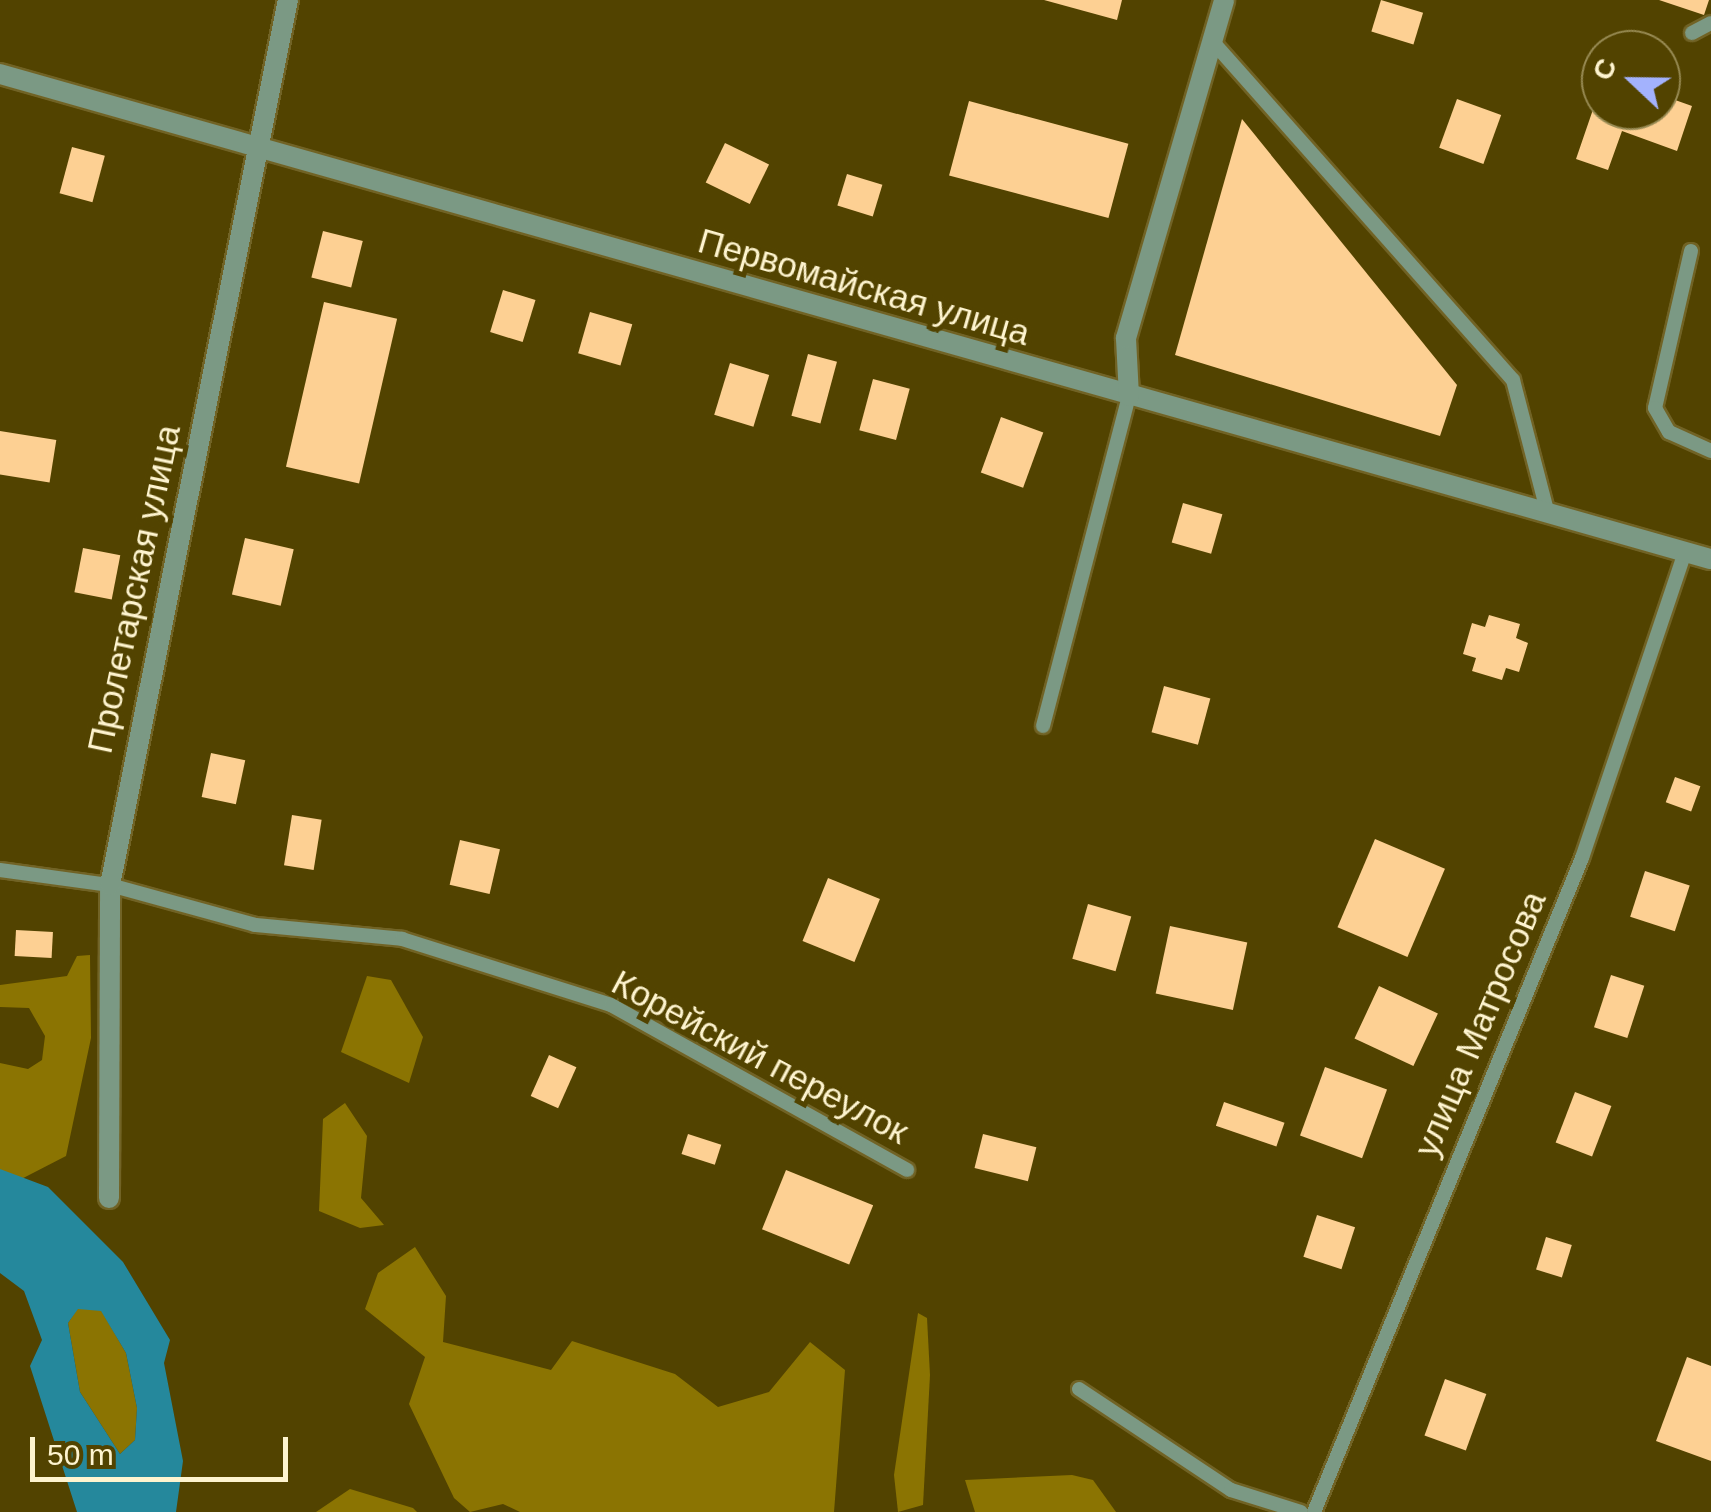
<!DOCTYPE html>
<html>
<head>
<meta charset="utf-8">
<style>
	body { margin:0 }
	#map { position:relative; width:1711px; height:1512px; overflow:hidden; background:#524300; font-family:Arial,sans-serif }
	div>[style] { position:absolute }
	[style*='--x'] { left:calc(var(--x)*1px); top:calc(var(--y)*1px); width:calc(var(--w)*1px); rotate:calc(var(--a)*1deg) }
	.forest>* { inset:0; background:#8b7402 }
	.water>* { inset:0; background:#25889c }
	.building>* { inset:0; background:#fdd093; transform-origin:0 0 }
	.roads { filter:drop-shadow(2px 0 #716325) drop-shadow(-2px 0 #716325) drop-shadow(0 2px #716325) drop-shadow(0 -2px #716325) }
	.service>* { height:14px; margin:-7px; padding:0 7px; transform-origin:7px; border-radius:7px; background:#7b9984 }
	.minor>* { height:20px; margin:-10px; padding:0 10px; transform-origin:10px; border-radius:10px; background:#7b9984 }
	span { translate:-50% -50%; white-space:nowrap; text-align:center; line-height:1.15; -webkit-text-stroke:10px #524300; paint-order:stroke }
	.street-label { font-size:35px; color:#fef4cf }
	.north { position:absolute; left:1581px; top:30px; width:100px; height:100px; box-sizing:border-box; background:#524300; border:2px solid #978a53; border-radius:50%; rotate:292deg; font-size:28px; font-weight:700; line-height:40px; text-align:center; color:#fef4cf }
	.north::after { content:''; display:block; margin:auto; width:35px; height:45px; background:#a3b2fd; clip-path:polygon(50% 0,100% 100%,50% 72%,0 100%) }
	.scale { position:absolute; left:30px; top:1437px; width:258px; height:45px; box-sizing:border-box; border:5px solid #fef4cf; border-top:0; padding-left:12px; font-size:30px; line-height:35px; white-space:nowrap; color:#fef4cf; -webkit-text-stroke:8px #524300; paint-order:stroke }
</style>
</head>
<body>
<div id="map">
	<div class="forest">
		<i style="clip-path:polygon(90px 955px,91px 1038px,66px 1156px,0 1190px,0 1063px,28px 1069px,42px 1060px,45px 1036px,29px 1008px,0 1007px,0 985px,67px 976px,77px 956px)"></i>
		<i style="clip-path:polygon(367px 976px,391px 980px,423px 1037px,409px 1083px,341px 1052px)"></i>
		<i style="clip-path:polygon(345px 1103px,367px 1136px,361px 1198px,384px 1225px,360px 1228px,319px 1211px,323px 1119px)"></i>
		<i style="clip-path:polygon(415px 1247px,446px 1296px,443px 1342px,551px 1370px,572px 1341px,675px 1374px,718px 1407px,769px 1392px,810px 1342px,845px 1370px,834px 1512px,520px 1512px,503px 1504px,470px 1512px,454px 1498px,409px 1404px,425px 1357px,365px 1309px,378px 1273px)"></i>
		<i style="clip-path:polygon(78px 1308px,101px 1310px,126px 1353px,137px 1408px,135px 1440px,120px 1454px,80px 1392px,68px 1323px)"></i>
		<i style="clip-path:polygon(918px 1313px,927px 1318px,930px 1375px,923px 1505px,898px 1512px,894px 1475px)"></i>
		<i style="clip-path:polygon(1072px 1475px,1093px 1480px,1116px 1512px,975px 1512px,965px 1480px)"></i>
		<i style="clip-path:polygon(350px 1489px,413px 1508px,417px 1512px,316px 1512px)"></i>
	</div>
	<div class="water">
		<i style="clip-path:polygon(evenodd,0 1169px,48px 1187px,123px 1262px,170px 1340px,164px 1363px,183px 1461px,176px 1512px,77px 1512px,30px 1366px,42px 1340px,24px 1291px,0 1273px,0 1169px,78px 1309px,101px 1311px,126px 1353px,137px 1408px,135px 1440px,120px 1454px,80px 1392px,68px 1323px,78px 1309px)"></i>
	</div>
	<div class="building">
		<i style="clip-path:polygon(1044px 0,1122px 0,1117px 20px)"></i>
		<i style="left:1381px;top:0;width:44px;height:33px;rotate:17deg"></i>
		<i style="clip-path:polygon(1659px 0,1709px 0,1704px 15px)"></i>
		<i style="clip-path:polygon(1600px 89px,1601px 110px,1661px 110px,1661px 95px,1692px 106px,1677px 151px,1622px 131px,1608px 170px,1576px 159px)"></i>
		<i style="left:1457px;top:99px;width:47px;height:52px;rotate:20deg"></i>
		<i style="left:969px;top:101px;width:165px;height:77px;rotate:15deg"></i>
		<i style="clip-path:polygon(1242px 119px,1457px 385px,1440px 436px,1175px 355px)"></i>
		<i style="left:725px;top:143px;width:49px;height:44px;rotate:26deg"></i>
		<i style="left:72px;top:147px;width:34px;height:48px;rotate:15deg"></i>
		<i style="left:847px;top:174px;width:37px;height:33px;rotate:17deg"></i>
		<i style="left:323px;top:231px;width:41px;height:48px;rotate:14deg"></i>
		<i style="left:503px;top:290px;width:34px;height:44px;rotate:17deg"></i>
		<i style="left:324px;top:302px;width:75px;height:169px;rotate:13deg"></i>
		<i style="left:590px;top:312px;width:44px;height:43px;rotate:16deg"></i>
		<i style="left:808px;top:354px;width:30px;height:64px;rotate:15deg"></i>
		<i style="left:730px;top:363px;width:41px;height:54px;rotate:17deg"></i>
		<i style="left:873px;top:379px;width:38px;height:53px;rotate:15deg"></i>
		<i style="left:1001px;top:417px;width:45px;height:59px;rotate:20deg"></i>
		<i style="left:0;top:431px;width:57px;height:43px;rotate:9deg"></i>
		<i style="left:1183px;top:503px;width:41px;height:41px;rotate:16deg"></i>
		<i style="left:245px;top:538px;width:50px;height:58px;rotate:13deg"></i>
		<i style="left:83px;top:548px;width:38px;height:45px;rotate:11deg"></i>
		<i style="clip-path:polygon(1489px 615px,1520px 624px,1516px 638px,1528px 643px,1519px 672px,1506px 668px,1502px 680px,1472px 671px,1476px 658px,1463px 654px,1472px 623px,1485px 627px)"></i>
		<i style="left:1164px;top:686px;width:48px;height:48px;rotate:15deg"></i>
		<i style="left:211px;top:753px;width:35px;height:45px;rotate:12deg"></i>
		<i style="left:1675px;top:777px;width:27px;height:27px;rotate:20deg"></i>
		<i style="left:292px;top:815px;width:30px;height:51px;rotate:9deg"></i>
		<i style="left:1375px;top:839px;width:76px;height:96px;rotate:23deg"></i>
		<i style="left:460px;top:840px;width:41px;height:46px;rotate:13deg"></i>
		<i style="left:1645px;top:871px;width:47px;height:48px;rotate:18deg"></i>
		<i style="left:828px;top:878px;width:56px;height:68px;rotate:22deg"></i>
		<i style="left:1088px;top:904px;width:45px;height:57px;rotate:16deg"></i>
		<i style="left:1170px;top:926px;width:79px;height:69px;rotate:12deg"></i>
		<i style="left:16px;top:930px;width:37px;height:26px;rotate:3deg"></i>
		<i style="left:1611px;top:975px;width:35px;height:55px;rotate:18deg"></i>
		<i style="left:1379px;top:986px;width:65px;height:58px;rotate:25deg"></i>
		<i style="left:549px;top:1055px;width:30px;height:45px;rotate:24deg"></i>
		<i style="left:1325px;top:1067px;width:66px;height:73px;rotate:20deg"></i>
		<i style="left:1575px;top:1092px;width:39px;height:54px;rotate:21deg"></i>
		<i style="left:1224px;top:1102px;width:64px;height:25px;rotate:19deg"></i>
		<i style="left:688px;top:1134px;width:35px;height:21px;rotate:18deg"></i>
		<i style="left:983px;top:1134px;width:55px;height:35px;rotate:14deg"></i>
		<i style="left:786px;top:1170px;width:94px;height:64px;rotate:22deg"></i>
		<i style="left:1317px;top:1215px;width:40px;height:44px;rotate:18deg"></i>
		<i style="left:1546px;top:1237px;width:27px;height:34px;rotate:17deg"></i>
		<i style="clip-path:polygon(1687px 1357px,1711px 1366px,1711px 1461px,1656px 1441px)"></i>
		<i style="left:1445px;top:1379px;width:44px;height:60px;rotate:20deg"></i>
	</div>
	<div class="roads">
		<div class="service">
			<i style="--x:1692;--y:33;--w:21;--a:-28"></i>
			<i style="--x:1212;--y:41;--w:453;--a:48.4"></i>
			<i style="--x:1513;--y:380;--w:138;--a:75.4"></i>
			<i style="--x:1691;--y:251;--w:161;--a:102.9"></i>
			<i style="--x:1655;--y:408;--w:28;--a:60"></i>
			<i style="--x:1669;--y:432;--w:46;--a:24.3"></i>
			<i style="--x:1043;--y:726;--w:341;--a:-75.4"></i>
			<i style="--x:0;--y:870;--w:111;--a:7.8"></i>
			<i style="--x:110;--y:885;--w:150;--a:15.4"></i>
			<i style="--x:255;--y:925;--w:148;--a:5.4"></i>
			<i style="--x:402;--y:939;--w:219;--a:17.5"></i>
			<i style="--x:611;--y:1005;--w:339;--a:29.1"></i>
			<i style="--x:1079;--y:1389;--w:182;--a:33.6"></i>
			<i style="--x:1231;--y:1490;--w:73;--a:17.4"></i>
			<i style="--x:1314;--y:1512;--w:707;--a:-67.72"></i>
			<i style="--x:1582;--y:858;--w:323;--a:-71.4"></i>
		</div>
		<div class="minor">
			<i style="--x:0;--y:74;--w:1778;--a:15.83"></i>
			<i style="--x:1129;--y:396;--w:58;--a:-93"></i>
			<i style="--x:1126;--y:338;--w:352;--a:-73.8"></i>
			<i style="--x:109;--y:1198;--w:313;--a:-89.8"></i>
			<i style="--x:110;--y:885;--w:903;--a:-78.63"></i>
		</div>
	</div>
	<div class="street-label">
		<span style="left:864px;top:287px;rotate:16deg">Первомайская улица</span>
		<span style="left:134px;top:589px;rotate:-78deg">Пролетарская улица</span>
		<span style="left:1480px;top:1024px;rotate:-67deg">улица Матросова</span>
		<span style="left:760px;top:1057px;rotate:28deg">Корейский переулок</span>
	</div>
	<div class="north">С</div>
	<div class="scale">50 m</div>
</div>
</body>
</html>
